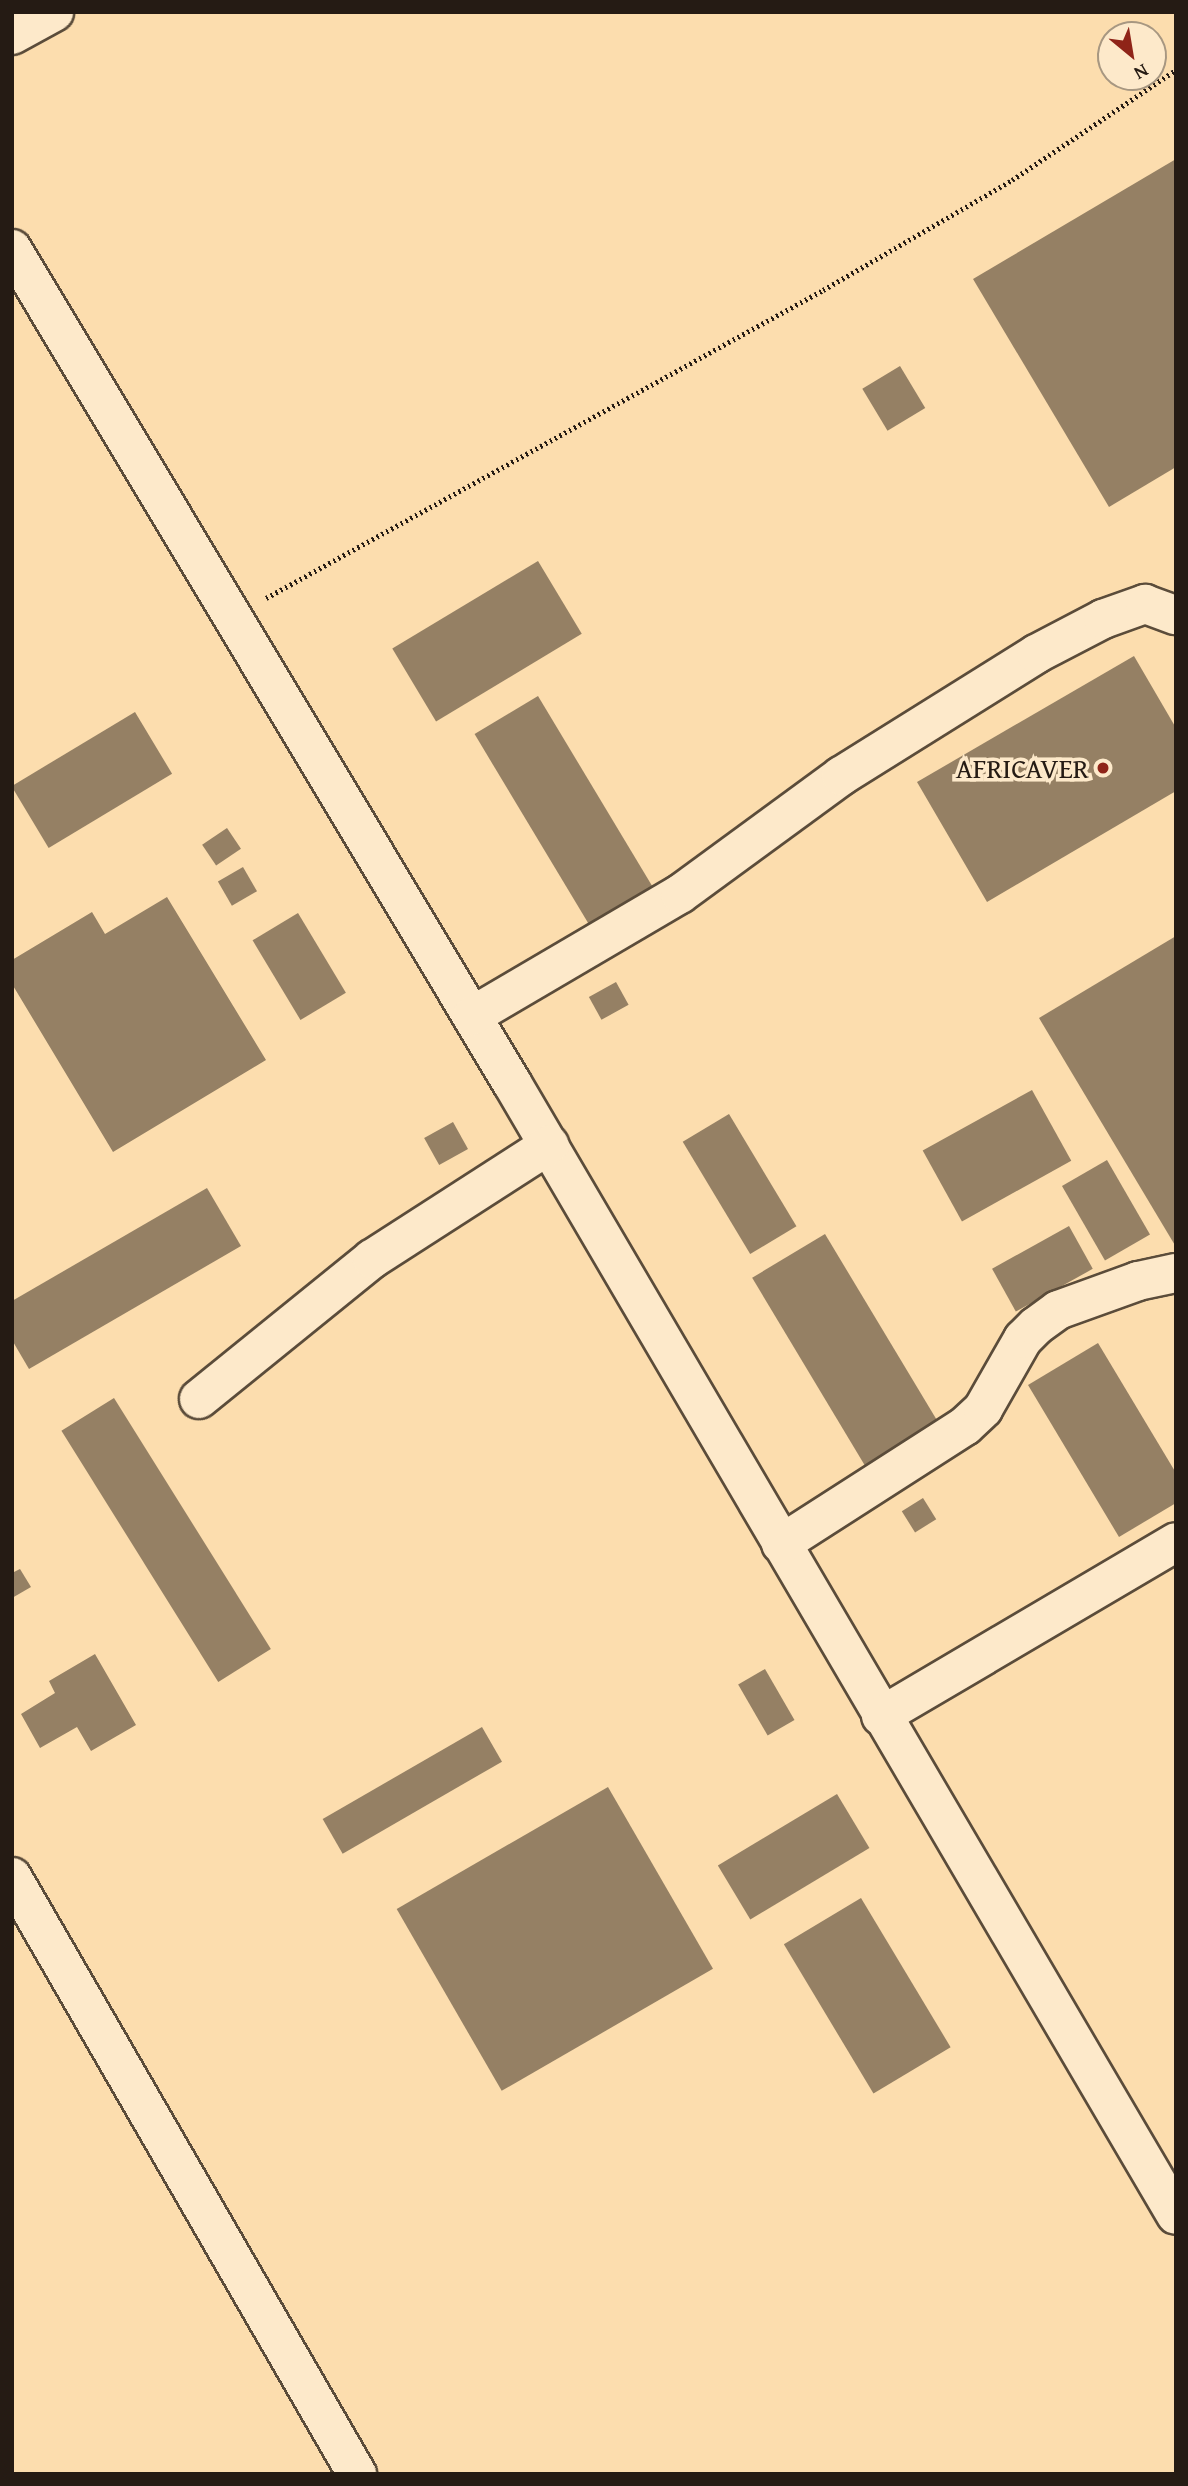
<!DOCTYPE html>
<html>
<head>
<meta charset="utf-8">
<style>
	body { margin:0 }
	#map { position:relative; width:1188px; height:2486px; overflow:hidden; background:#fcddae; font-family:"Gentium Book Plus",serif }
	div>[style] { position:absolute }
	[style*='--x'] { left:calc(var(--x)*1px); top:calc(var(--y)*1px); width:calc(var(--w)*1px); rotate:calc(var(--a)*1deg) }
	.building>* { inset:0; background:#958064; transform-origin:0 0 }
	.path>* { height:4.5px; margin-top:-2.25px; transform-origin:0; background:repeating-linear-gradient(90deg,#251b14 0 2px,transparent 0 5.5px) }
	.roads { filter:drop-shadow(2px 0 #5b4c3a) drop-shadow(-2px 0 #5b4c3a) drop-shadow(0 2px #5b4c3a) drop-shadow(0 -2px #5b4c3a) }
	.minor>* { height:38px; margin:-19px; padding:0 19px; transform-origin:19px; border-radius:19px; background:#fde9ca }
	.dots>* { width:19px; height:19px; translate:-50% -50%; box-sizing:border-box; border:4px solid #fde9ca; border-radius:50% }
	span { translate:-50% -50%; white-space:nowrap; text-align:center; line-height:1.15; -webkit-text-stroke:7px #fde9ca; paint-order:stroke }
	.poi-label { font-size:28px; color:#251b14 }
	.right { translate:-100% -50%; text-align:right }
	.frame { position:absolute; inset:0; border:14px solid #251b14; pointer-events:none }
	.north { position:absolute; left:1097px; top:21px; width:70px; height:70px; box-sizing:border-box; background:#fde9ca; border:2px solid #a79781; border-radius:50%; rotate:150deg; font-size:19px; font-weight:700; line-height:28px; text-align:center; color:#251b14 }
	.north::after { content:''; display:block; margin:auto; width:24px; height:32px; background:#8f2418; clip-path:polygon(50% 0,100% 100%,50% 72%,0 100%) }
</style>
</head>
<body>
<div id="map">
	<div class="building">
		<i style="clip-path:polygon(1176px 159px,1176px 467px,1109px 507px,973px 279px)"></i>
		<i style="left:900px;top:366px;width:49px;height:44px;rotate:59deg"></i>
		<i style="left:538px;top:561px;width:85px;height:170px;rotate:59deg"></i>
		<i style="clip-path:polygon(1134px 656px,1176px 728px,1176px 791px,987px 902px,917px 782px)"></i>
		<i style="left:538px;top:696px;width:224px;height:74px;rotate:59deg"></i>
		<i style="left:135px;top:712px;width:72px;height:144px;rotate:59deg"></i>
		<i style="left:227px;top:828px;width:25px;height:30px;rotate:56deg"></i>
		<i style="left:243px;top:867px;width:28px;height:29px;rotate:60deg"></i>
		<i style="clip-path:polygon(167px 897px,266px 1060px,113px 1152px,12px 984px,12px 960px,92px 912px,105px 934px)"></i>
		<i style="left:298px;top:913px;width:93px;height:53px;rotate:59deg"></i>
		<i style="clip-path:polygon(1176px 936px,1176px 1247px,1039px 1018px)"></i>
		<i style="left:616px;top:982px;width:26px;height:31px;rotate:61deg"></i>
		<i style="left:1032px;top:1090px;width:81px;height:125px;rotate:61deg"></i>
		<i style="left:729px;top:1114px;width:131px;height:54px;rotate:59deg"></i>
		<i style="left:453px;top:1122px;width:31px;height:33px;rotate:61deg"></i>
		<i style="left:1107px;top:1160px;width:86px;height:52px;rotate:60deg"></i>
		<i style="clip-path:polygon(207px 1188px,241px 1246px,29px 1369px,12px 1340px,12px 1301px)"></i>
		<i style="left:1069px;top:1226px;width:49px;height:88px;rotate:61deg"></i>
		<i style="left:825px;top:1234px;width:225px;height:85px;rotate:59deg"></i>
		<i style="clip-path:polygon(1098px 1343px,1176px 1473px,1176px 1503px,1119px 1537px,1028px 1385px)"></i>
		<i style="left:114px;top:1398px;width:296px;height:62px;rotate:58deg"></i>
		<i style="left:923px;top:1498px;width:25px;height:25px;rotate:58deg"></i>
		<i style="clip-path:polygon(20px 1569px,31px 1587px,12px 1598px,12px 1573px)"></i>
		<i style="clip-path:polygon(95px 1654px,136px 1725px,91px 1751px,77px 1727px,40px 1748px,21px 1714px,55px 1693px,49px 1681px)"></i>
		<i style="left:765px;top:1669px;width:59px;height:31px;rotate:60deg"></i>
		<i style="left:482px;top:1727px;width:40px;height:184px;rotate:60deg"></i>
		<i style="left:608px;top:1787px;width:210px;height:244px;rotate:60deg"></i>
		<i style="left:837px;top:1794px;width:63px;height:139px;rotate:59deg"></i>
		<i style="left:861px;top:1898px;width:174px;height:90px;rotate:59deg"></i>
	</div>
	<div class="path">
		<i style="--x:266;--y:598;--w:636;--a:-28.94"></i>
		<i style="--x:823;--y:290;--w:219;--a:-30.2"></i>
		<i style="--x:1012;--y:180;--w:197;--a:-33.9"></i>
	</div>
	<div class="roads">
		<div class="minor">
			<i style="--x:12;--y:35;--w:48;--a:-28.7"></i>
			<i style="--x:12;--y:249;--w:972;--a:59.06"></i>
			<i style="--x:512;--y:1083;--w:1312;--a:59.61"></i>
			<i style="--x:472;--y:1016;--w:241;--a:-30.4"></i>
			<i style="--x:680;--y:894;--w:200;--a:-36.2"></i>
			<i style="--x:841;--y:776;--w:230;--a:-32"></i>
			<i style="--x:1036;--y:654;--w:76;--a:-27.6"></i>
			<i style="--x:1103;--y:619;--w:45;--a:-19.7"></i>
			<i style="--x:1145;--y:604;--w:33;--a:20"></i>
			<i style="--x:199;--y:1399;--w:223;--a:-39"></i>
			<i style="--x:372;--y:1259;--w:211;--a:-32.8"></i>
			<i style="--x:781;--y:1544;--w:219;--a:-32.7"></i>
			<i style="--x:965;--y:1426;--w:25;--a:-43"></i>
			<i style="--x:983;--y:1409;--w:81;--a:-60.3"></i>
			<i style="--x:1023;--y:1339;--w:18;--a:-45"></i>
			<i style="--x:1036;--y:1326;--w:27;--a:-36"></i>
			<i style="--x:1058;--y:1310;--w:85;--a:-19.9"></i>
			<i style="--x:1138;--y:1281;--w:39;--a:-12"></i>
			<i style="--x:881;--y:1716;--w:342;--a:-30.5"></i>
			<i style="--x:12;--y:1877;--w:690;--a:59.98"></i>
		</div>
	</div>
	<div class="dots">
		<i style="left:1103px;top:768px;background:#8f2418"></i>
	</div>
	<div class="poi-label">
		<span class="right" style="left:1089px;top:768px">AFRICAVER</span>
	</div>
	<div class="frame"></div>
	<div class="north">N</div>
</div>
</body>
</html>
